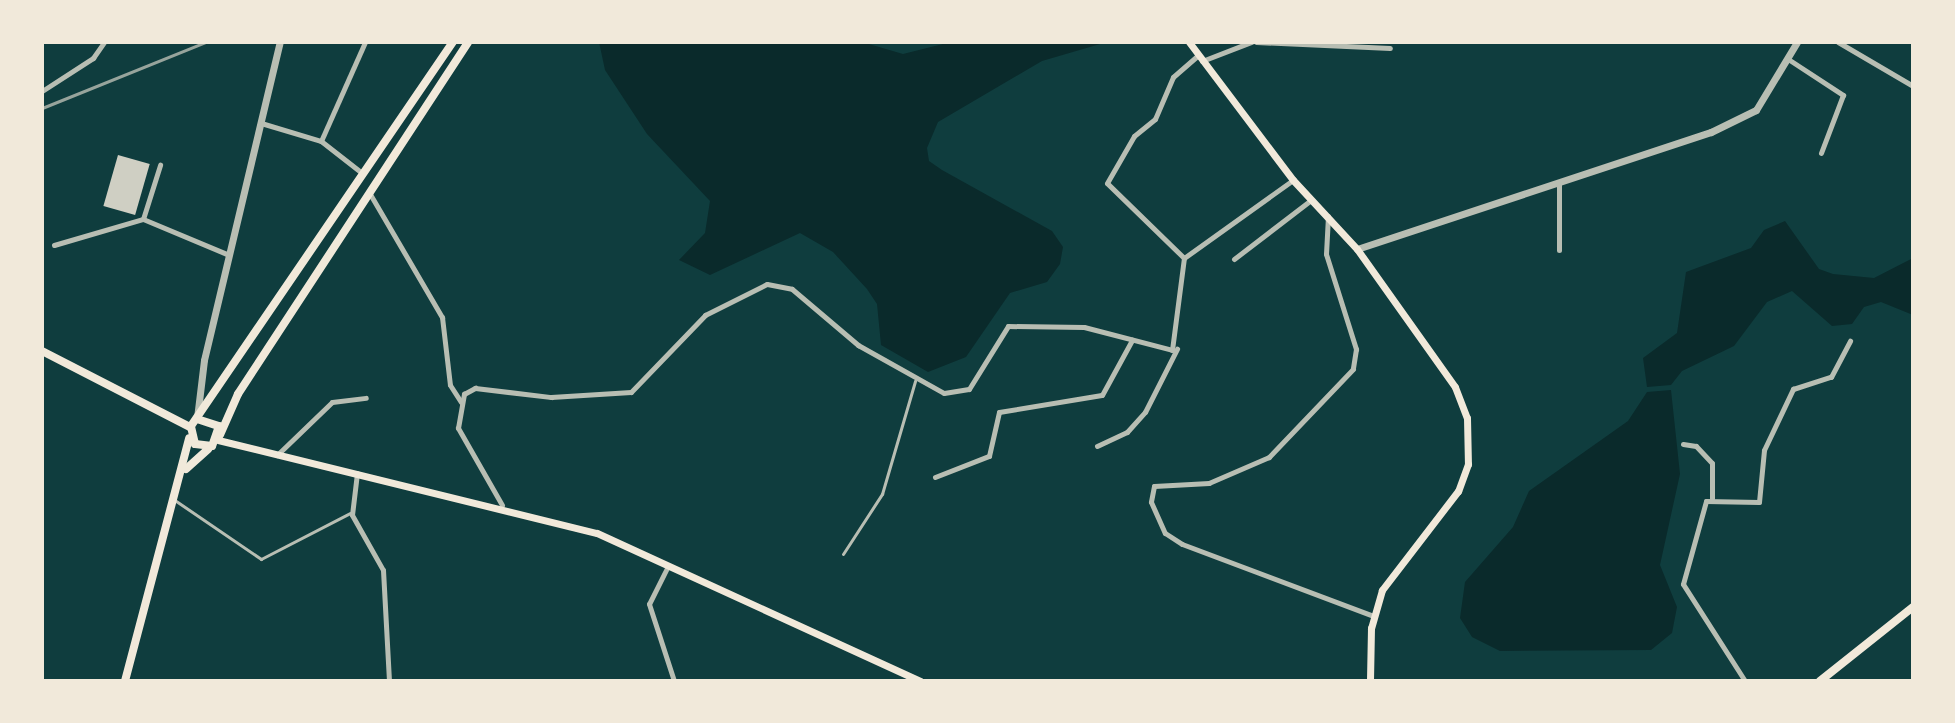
<!DOCTYPE html>
<html>
<head>
<meta charset="utf-8">
<style>
	body { margin:0 }
	#map { position:relative; width:1955px; height:723px; overflow:hidden; background:#0f3d3e; font-family:"Public Sans",sans-serif }
	div>[style] { position:absolute }
	[style*='--x'] { left:calc(var(--x)*1px); top:calc(var(--y)*1px); width:calc(var(--w)*1px); rotate:calc(var(--a)*1deg) }
	.water>* { inset:0; background:#0a2a2b }
	.building>* { inset:0; background:#cfcfc3; transform-origin:0 0 }
	.service>* { height:3px; margin:-1.5px; padding:0 1.5px; transform-origin:1.5px; border-radius:1.5px; background:#b8beb3 }
	.minor>* { height:5px; margin:-2.5px; padding:0 2.5px; transform-origin:2.5px; border-radius:2.5px; background:#b8beb3 }
	.tertiary>* { height:7px; margin:-3.5px; padding:0 3.5px; transform-origin:3.5px; border-radius:3.5px; background:#b8beb3 }
	.secondary>* { height:7px; margin:-3.5px; padding:0 3.5px; transform-origin:3.5px; border-radius:3.5px; background:#f1e9da }
	.primary>* { height:8px; margin:-4px; padding:0 4px; transform-origin:4px; border-radius:4px; background:#f1e9da }
	.rail>* { height:3px; margin:-1.5px; padding:0 1.5px; transform-origin:1.5px; border-radius:1.5px; background:#97a49c }
	span { translate:-50% -50%; white-space:nowrap; text-align:center; line-height:1.15; -webkit-text-stroke:6px #f1e9da; paint-order:stroke }
	.frame { position:absolute; inset:0; border:44px solid #f1e9da; pointer-events:none }
</style>
</head>
<body>
<div id="map">
	<div class="water">
		<i style="clip-path:polygon(599px 42px,862px 42px,903px 54px,951px 42px,1107px 42px,1042px 61px,938px 122px,927px 148px,929px 161px,942px 170px,1052px 231px,1063px 247px,1060px 264px,1047px 282px,1010px 293px,966px 357px,928px 372px,881px 345px,877px 304px,867px 289px,833px 252px,800px 233px,710px 275px,679px 260px,705px 233px,710px 201px,647px 134px,605px 70px)"></i>
		<i style="clip-path:polygon(1785px 221px,1819px 269px,1833px 274px,1874px 278px,1913px 258px,1913px 315px,1881px 302px,1864px 307px,1852px 324px,1832px 326px,1792px 291px,1767px 302px,1734px 346px,1682px 371px,1671px 385px,1647px 387px,1643px 358px,1677px 333px,1686px 272px,1751px 248px,1764px 230px)"></i>
		<i style="clip-path:polygon(1671px 390px,1680px 474px,1660px 565px,1677px 607px,1672px 633px,1651px 650px,1500px 651px,1472px 637px,1460px 618px,1465px 582px,1513px 527px,1529px 491px,1628px 421px,1647px 392px)"></i>
	</div>
	<div class="building">
		<i style="left:118px;top:155px;width:33px;height:53px;rotate:16deg"></i>
	</div>
	<div class="service">
		<i style="--x:176;--y:501;--w:103;--a:34.3"></i>
		<i style="--x:261;--y:559;--w:100;--a:-27.3"></i>
		<i style="--x:843;--y:554;--w:72;--a:-57"></i>
		<i style="--x:882;--y:494;--w:118;--a:-73.7"></i>
	</div>
	<div class="minor">
		<i style="--x:1256;--y:42;--w:134;--a:2.6"></i>
		<i style="--x:1838;--y:42;--w:87;--a:30.4"></i>
		<i style="--x:1788;--y:59;--w:66;--a:33.2"></i>
		<i style="--x:1843;--y:95;--w:62;--a:110.8"></i>
		<i style="--x:1202;--y:61;--w:53;--a:-21.2"></i>
		<i style="--x:42;--y:91;--w:61;--a:-32.9"></i>
		<i style="--x:93;--y:58;--w:19;--a:-55"></i>
		<i style="--x:261;--y:123;--w:63;--a:16.7"></i>
		<i style="--x:321;--y:141;--w:52;--a:38"></i>
		<i style="--x:321;--y:141;--w:108;--a:-66"></i>
		<i style="--x:370;--y:194;--w:143;--a:59.7"></i>
		<i style="--x:442;--y:317;--w:68;--a:83.3"></i>
		<i style="--x:450;--y:385;--w:20;--a:57"></i>
		<i style="--x:1328;--y:216;--w:38;--a:93"></i>
		<i style="--x:1326;--y:254;--w:100;--a:72.5"></i>
		<i style="--x:1356;--y:349;--w:20;--a:99"></i>
		<i style="--x:1353;--y:369;--w:122;--a:133.7"></i>
		<i style="--x:1269;--y:457;--w:65;--a:156.6"></i>
		<i style="--x:1209;--y:483;--w:55;--a:176.9"></i>
		<i style="--x:1154;--y:486;--w:16;--a:101"></i>
		<i style="--x:1151;--y:502;--w:34;--a:66"></i>
		<i style="--x:1165;--y:533;--w:20;--a:33"></i>
		<i style="--x:1182;--y:544;--w:205;--a:20.6"></i>
		<i style="--x:143;--y:219;--w:57;--a:-72.5"></i>
		<i style="--x:54;--y:245;--w:93;--a:-16.3"></i>
		<i style="--x:143;--y:219;--w:93;--a:22.7"></i>
		<i style="--x:1559;--y:250;--w:68;--a:-90"></i>
		<i style="--x:1184;--y:258;--w:107;--a:-135.8"></i>
		<i style="--x:1107;--y:183;--w:54;--a:-60.1"></i>
		<i style="--x:1134;--y:136;--w:27;--a:-39"></i>
		<i style="--x:1155;--y:119;--w:46;--a:-66.8"></i>
		<i style="--x:1173;--y:77;--w:32;--a:-41"></i>
		<i style="--x:1234;--y:259;--w:97;--a:-37.5"></i>
		<i style="--x:1683;--y:444;--w:13;--a:9"></i>
		<i style="--x:1696;--y:446;--w:23;--a:47"></i>
		<i style="--x:1712;--y:463;--w:35;--a:90"></i>
		<i style="--x:1097;--y:446;--w:33;--a:-25"></i>
		<i style="--x:1127;--y:432;--w:27;--a:-48"></i>
		<i style="--x:1145;--y:412;--w:71;--a:-63.1"></i>
		<i style="--x:277;--y:455;--w:76;--a:-43.9"></i>
		<i style="--x:332;--y:402;--w:34;--a:-7"></i>
		<i style="--x:357;--y:473;--w:42;--a:96.8"></i>
		<i style="--x:352;--y:515;--w:63;--a:60.6"></i>
		<i style="--x:383;--y:570;--w:111;--a:86.9"></i>
		<i style="--x:935;--y:477;--w:58;--a:-21.3"></i>
		<i style="--x:989;--y:456;--w:45;--a:-77.2"></i>
		<i style="--x:999;--y:412;--w:104;--a:-9.4"></i>
		<i style="--x:1102;--y:395;--w:63;--a:-61.4"></i>
		<i style="--x:502;--y:505;--w:89;--a:-119.7"></i>
		<i style="--x:458;--y:428;--w:35;--a:-80"></i>
		<i style="--x:464;--y:394;--w:13;--a:-29"></i>
		<i style="--x:475;--y:388;--w:77;--a:6.8"></i>
		<i style="--x:551;--y:397;--w:80;--a:-3.6"></i>
		<i style="--x:631;--y:392;--w:107;--a:-46.1"></i>
		<i style="--x:705;--y:315;--w:69;--a:-26.6"></i>
		<i style="--x:767;--y:284;--w:25;--a:11"></i>
		<i style="--x:792;--y:289;--w:87;--a:40.3"></i>
		<i style="--x:858;--y:345;--w:98;--a:29.2"></i>
		<i style="--x:944;--y:393;--w:25;--a:-9"></i>
		<i style="--x:969;--y:389;--w:74;--a:-58.2"></i>
		<i style="--x:1008;--y:326;--w:76;--a:0.8"></i>
		<i style="--x:1084;--y:327;--w:91;--a:14.6"></i>
		<i style="--x:1172;--y:350;--w:93;--a:-82.6"></i>
		<i style="--x:1184;--y:258;--w:134;--a:-35.6"></i>
		<i style="--x:668;--y:566;--w:42;--a:116.6"></i>
		<i style="--x:649;--y:604;--w:81;--a:72"></i>
		<i style="--x:1745;--y:681;--w:115;--a:-122.6"></i>
		<i style="--x:1683;--y:584;--w:86;--a:-74.5"></i>
		<i style="--x:1706;--y:501;--w:53;--a:1.1"></i>
		<i style="--x:1759;--y:502;--w:52;--a:-84.5"></i>
		<i style="--x:1764;--y:450;--w:68;--a:-64.6"></i>
		<i style="--x:1793;--y:389;--w:40;--a:-18"></i>
		<i style="--x:1831;--y:377;--w:41;--a:-62.2"></i>
	</div>
	<div class="tertiary">
		<i style="--x:1357;--y:249;--w:373;--a:-18.3"></i>
		<i style="--x:1711;--y:132;--w:50;--a:-26.1"></i>
		<i style="--x:1756;--y:110;--w:79;--a:-58.9"></i>
		<i style="--x:197;--y:418;--w:58;--a:-83.1"></i>
		<i style="--x:204;--y:360;--w:327;--a:-76.6"></i>
	</div>
	<div class="secondary">
		<i style="--x:1189;--y:42;--w:173;--a:53"></i>
		<i style="--x:1293;--y:180;--w:94;--a:47.2"></i>
		<i style="--x:1357;--y:249;--w:169;--a:54.6"></i>
		<i style="--x:1455;--y:387;--w:33;--a:69"></i>
		<i style="--x:1467;--y:418;--w:46;--a:88.8"></i>
		<i style="--x:1468;--y:464;--w:29;--a:110"></i>
		<i style="--x:1458;--y:491;--w:125;--a:127.5"></i>
		<i style="--x:1382;--y:590;--w:40;--a:106"></i>
		<i style="--x:1371;--y:628;--w:53;--a:91.1"></i>
		<i style="--x:218;--y:440;--w:390;--a:13.8"></i>
		<i style="--x:597;--y:533;--w:356;--a:24.6"></i>
	</div>
	<div class="primary">
		<i style="--x:42;--y:351;--w:166;--a:27.2"></i>
		<i style="--x:197;--y:419;--w:23;--a:18"></i>
		<i style="--x:219;--y:426;--w:21;--a:109"></i>
		<i style="--x:212;--y:446;--w:17;--a:-173"></i>
		<i style="--x:195;--y:444;--w:18;--a:-103"></i>
		<i style="--x:191;--y:426;--w:465;--a:-55.7"></i>
		<i style="--x:220;--y:435;--w:45;--a:-66.3"></i>
		<i style="--x:238;--y:394;--w:420;--a:-56.8"></i>
		<i style="--x:186;--y:469;--w:30;--a:-42"></i>
		<i style="--x:125;--y:681;--w:251;--a:-75.2"></i>
		<i style="--x:1820;--y:681;--w:119;--a:-38.5"></i>
	</div>
	<div class="rail">
		<i style="--x:42;--y:108;--w:176;--a:-22"></i>
	</div>
	<div class="frame"></div>
</div>
</body>
</html>
